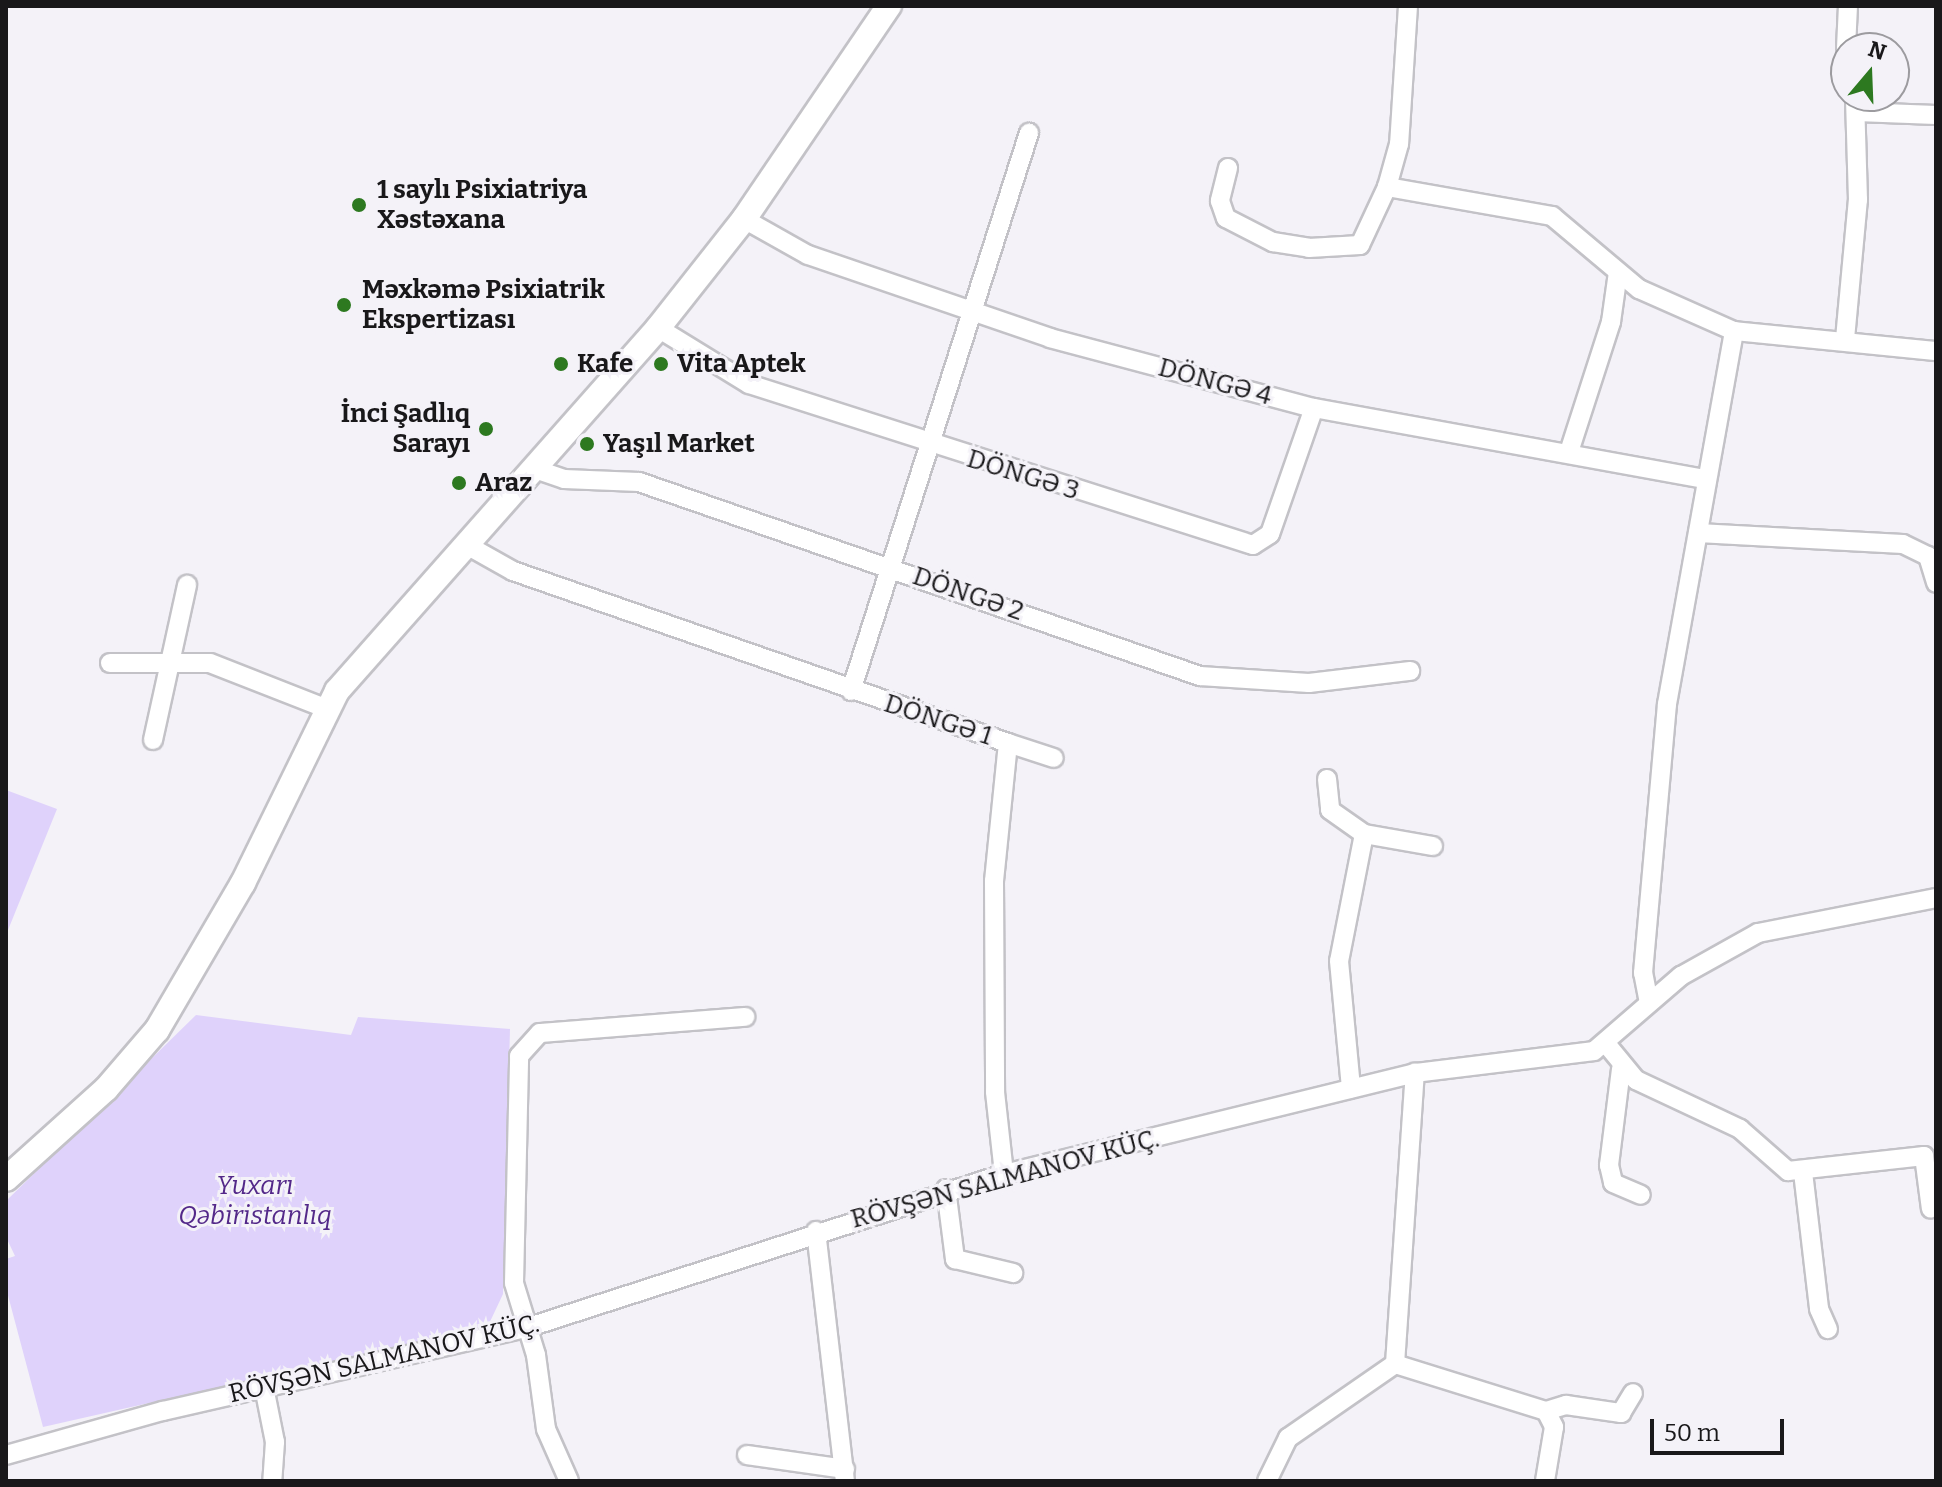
<!DOCTYPE html>
<html>
<head>
<meta charset="utf-8">
<style>
	body { margin:0 }
	#map { position:relative; width:1942px; height:1487px; overflow:hidden; background:#f4f2f8; font-family:Bitter,serif }
	div>[style] { position:absolute }
	[style*='--x'] { left:calc(var(--x)*1px); top:calc(var(--y)*1px); width:calc(var(--w)*1px); rotate:calc(var(--a)*1deg) }
	.green>* { inset:0; background:#dfd2fb }
	.roads { filter:drop-shadow(2px 0 #c3c2c7) drop-shadow(-2px 0 #c3c2c7) drop-shadow(0 2px #c3c2c7) drop-shadow(0 -2px #c3c2c7) }
	.minor>* { height:18px; margin:-9px; padding:0 9px; transform-origin:9px; border-radius:9px; background:#fff }
	.major>* { height:24px; margin:-12px; padding:0 12px; transform-origin:12px; border-radius:12px; background:#fff }
	.dots>* { width:22px; height:22px; translate:-50% -50%; box-sizing:border-box; border:4px solid #f4f2f8; border-radius:50% }
	span { translate:-50% -50%; white-space:nowrap; text-align:center; line-height:1.15; -webkit-text-stroke:6px #f4f2f8; paint-order:stroke }
	.poi-label { font-size:26px; color:#19181a; font-weight:700 }
	.left { translate:0 -50%; text-align:left }
	.right { translate:-100% -50%; text-align:right }
	.street-label { font-size:26px; color:#19181a }
	.park-label { font-size:26px; color:#532889; font-style:italic }
	.frame { position:absolute; inset:0; border:8px solid #19181a; pointer-events:none }
	.north { position:absolute; left:1830px; top:32px; width:80px; height:80px; box-sizing:border-box; background:#f4f2f8; border:2px solid #9c9b9f; border-radius:50%; rotate:19deg; font-size:22px; font-weight:700; line-height:32px; text-align:center; color:#19181a }
	.north::after { content:''; display:block; margin:auto; width:28px; height:36px; background:#2d7920; clip-path:polygon(50% 0,100% 100%,50% 72%,0 100%) }
	.scale { position:absolute; left:1650px; top:1419px; width:134px; height:36px; box-sizing:border-box; border:4px solid #19181a; border-top:0; padding-left:10px; font-size:24px; line-height:28px; white-space:nowrap; color:#19181a; -webkit-text-stroke:6px #f4f2f8; paint-order:stroke }
</style>
</head>
<body>
<div id="map">
	<div class="green">
		<i style="clip-path:polygon(6px 790px,57px 809px,6px 935px)"></i>
		<i style="clip-path:polygon(196px 1015px,351px 1035px,358px 1017px,510px 1029px,503px 1294px,488px 1326px,43px 1427px,6px 1288px,6px 1259px,15px 1256px,6px 1237px,6px 1201px)"></i>
	</div>
	<div class="roads">
		<div class="minor">
			<i style="--x:1408;--y:6;--w:138;--a:93.7"></i>
			<i style="--x:1399;--y:144;--w:45;--a:105.6"></i>
			<i style="--x:1387;--y:187;--w:168;--a:10"></i>
			<i style="--x:1552;--y:216;--w:114;--a:40"></i>
			<i style="--x:1639;--y:289;--w:104;--a:23.9"></i>
			<i style="--x:1734;--y:331;--w:203;--a:5.7"></i>
			<i style="--x:1846;--y:48;--w:42;--a:-87.3"></i>
			<i style="--x:1857;--y:112;--w:79;--a:2.2"></i>
			<i style="--x:1228;--y:168;--w:34;--a:104"></i>
			<i style="--x:1220;--y:201;--w:18;--a:71"></i>
			<i style="--x:1226;--y:218;--w:53;--a:27.1"></i>
			<i style="--x:1273;--y:242;--w:36;--a:9"></i>
			<i style="--x:1309;--y:248;--w:51;--a:-3.4"></i>
			<i style="--x:1360;--y:245;--w:64;--a:-65"></i>
			<i style="--x:744;--y:219;--w:73;--a:29.4"></i>
			<i style="--x:808;--y:255;--w:256;--a:18.9"></i>
			<i style="--x:1050;--y:338;--w:273;--a:14.9"></i>
			<i style="--x:1314;--y:408;--w:397;--a:10.3"></i>
			<i style="--x:658;--y:328;--w:107;--a:31.6"></i>
			<i style="--x:749;--y:384;--w:529;--a:17.72"></i>
			<i style="--x:1253;--y:545;--w:20;--a:-33"></i>
			<i style="--x:1270;--y:534;--w:133;--a:-70.8"></i>
			<i style="--x:1845;--y:339;--w:140;--a:-84.7"></i>
			<i style="--x:1858;--y:200;--w:104;--a:-91.7"></i>
			<i style="--x:1569;--y:452;--w:137;--a:-72.1"></i>
			<i style="--x:1611;--y:322;--w:50;--a:-82"></i>
			<i style="--x:532;--y:468;--w:34;--a:19"></i>
			<i style="--x:564;--y:479;--w:75;--a:2.3"></i>
			<i style="--x:639;--y:482;--w:594;--a:19.08"></i>
			<i style="--x:1200;--y:676;--w:109;--a:3.7"></i>
			<i style="--x:1309;--y:683;--w:102;--a:-6.8"></i>
			<i style="--x:1698;--y:533;--w:205;--a:3.1"></i>
			<i style="--x:1903;--y:544;--w:28;--a:26"></i>
			<i style="--x:1928;--y:556;--w:28;--a:73"></i>
			<i style="--x:465;--y:544;--w:55;--a:29.4"></i>
			<i style="--x:513;--y:571;--w:524;--a:19.16"></i>
			<i style="--x:1008;--y:743;--w:139;--a:95.8"></i>
			<i style="--x:994;--y:881;--w:211;--a:89.7"></i>
			<i style="--x:995;--y:1092;--w:82;--a:83.7"></i>
			<i style="--x:110;--y:663;--w:100;--a:0"></i>
			<i style="--x:210;--y:663;--w:123;--a:21.4"></i>
			<i style="--x:851;--y:691;--w:586;--a:-72.31"></i>
			<i style="--x:153;--y:740;--w:159;--a:-77.6"></i>
			<i style="--x:1008;--y:743;--w:48;--a:18.1"></i>
			<i style="--x:1327;--y:779;--w:31;--a:84"></i>
			<i style="--x:1330;--y:810;--w:42;--a:35.2"></i>
			<i style="--x:1364;--y:834;--w:129;--a:101.1"></i>
			<i style="--x:1339;--y:961;--w:128;--a:84.6"></i>
			<i style="--x:1364;--y:834;--w:70;--a:9.9"></i>
			<i style="--x:1649;--y:1003;--w:31;--a:-101"></i>
			<i style="--x:1643;--y:973;--w:270;--a:-84.9"></i>
			<i style="--x:1667;--y:704;--w:379;--a:-79.8"></i>
			<i style="--x:1608;--y:1046;--w:44;--a:50.5"></i>
			<i style="--x:1636;--y:1080;--w:115;--a:25.2"></i>
			<i style="--x:1740;--y:1129;--w:64;--a:41.2"></i>
			<i style="--x:1788;--y:1171;--w:137;--a:-6.3"></i>
			<i style="--x:1924;--y:1156;--w:53;--a:82.5"></i>
			<i style="--x:1621;--y:1069;--w:97;--a:97.1"></i>
			<i style="--x:1609;--y:1165;--w:18;--a:77"></i>
			<i style="--x:1613;--y:1183;--w:30;--a:23"></i>
			<i style="--x:1803;--y:1172;--w:138;--a:83.3"></i>
			<i style="--x:1819;--y:1309;--w:22;--a:66"></i>
			<i style="--x:946;--y:1189;--w:71;--a:82.7"></i>
			<i style="--x:955;--y:1259;--w:60;--a:13.6"></i>
			<i style="--x:816;--y:1231;--w:252;--a:83.4"></i>
			<i style="--x:1395;--y:1364;--w:158;--a:17.3"></i>
			<i style="--x:1546;--y:1411;--w:18;--a:63"></i>
			<i style="--x:1554;--y:1427;--w:55;--a:99.5"></i>
			<i style="--x:264;--y:1387;--w:56;--a:78.7"></i>
			<i style="--x:275;--y:1442;--w:39;--a:94"></i>
			<i style="--x:1546;--y:1411;--w:21;--a:-17"></i>
			<i style="--x:1566;--y:1405;--w:56;--a:8.3"></i>
			<i style="--x:1621;--y:1413;--w:23;--a:-59"></i>
			<i style="--x:6;--y:1455;--w:163;--a:-15.7"></i>
			<i style="--x:163;--y:1411;--w:372;--a:-12.9"></i>
			<i style="--x:526;--y:1328;--w:502;--a:-17.86"></i>
			<i style="--x:1004;--y:1174;--w:423;--a:-13.8"></i>
			<i style="--x:1415;--y:1073;--w:180;--a:-7"></i>
			<i style="--x:1594;--y:1051;--w:115;--a:-40.8"></i>
			<i style="--x:1681;--y:976;--w:88;--a:-29.2"></i>
			<i style="--x:1758;--y:933;--w:181;--a:-11.1"></i>
			<i style="--x:747;--y:1455;--w:99;--a:8.1"></i>
			<i style="--x:569;--y:1481;--w:57;--a:-113.9"></i>
			<i style="--x:546;--y:1429;--w:75;--a:-97.7"></i>
			<i style="--x:536;--y:1355;--w:75;--a:-107"></i>
			<i style="--x:514;--y:1283;--w:227;--a:-88.7"></i>
			<i style="--x:519;--y:1056;--w:31;--a:-48"></i>
			<i style="--x:540;--y:1033;--w:206;--a:-4.5"></i>
			<i style="--x:1267;--y:1481;--w:48;--a:-64"></i>
			<i style="--x:1288;--y:1438;--w:130;--a:-34.7"></i>
			<i style="--x:1395;--y:1364;--w:292;--a:-86.1"></i>
		</div>
		<div class="major">
			<i style="--x:6;--y:1179;--w:135;--a:-42"></i>
			<i style="--x:106;--y:1089;--w:78;--a:-49.2"></i>
			<i style="--x:157;--y:1030;--w:170;--a:-59.7"></i>
			<i style="--x:243;--y:883;--w:214;--a:-63.9"></i>
			<i style="--x:337;--y:691;--w:485;--a:-48.5"></i>
			<i style="--x:658;--y:328;--w:139;--a:-51.7"></i>
			<i style="--x:744;--y:219;--w:258;--a:-55.8"></i>
		</div>
	</div>
	<div class="dots">
		<i style="left:359px;top:205px;background:#2d7920"></i>
		<i style="left:344px;top:305px;background:#2d7920"></i>
		<i style="left:561px;top:364px;background:#2d7920"></i>
		<i style="left:661px;top:364px;background:#2d7920"></i>
		<i style="left:486px;top:429px;background:#2d7920"></i>
		<i style="left:587px;top:444px;background:#2d7920"></i>
		<i style="left:459px;top:483px;background:#2d7920"></i>
	</div>
	<div class="poi-label">
		<span class="left" style="left:377px;top:205px">1 saylı Psixiatriya<br>Xəstəxana</span>
		<span class="left" style="left:362px;top:305px">Məxkəmə Psixiatrik<br>Ekspertizası</span>
		<span class="left" style="left:577px;top:364px">Kafe</span>
		<span class="left" style="left:677px;top:364px">Vita Aptek</span>
		<span class="right" style="left:470px;top:429px">İnci Şadlıq<br>Sarayı</span>
		<span class="left" style="left:603px;top:444px">Yaşıl Market</span>
		<span class="left" style="left:475px;top:483px">Araz</span>
	</div>
	<div class="street-label">
		<span style="left:1215px;top:382px;rotate:15deg">DÖNGƏ 4</span>
		<span style="left:1023px;top:475px;rotate:17deg">DÖNGƏ 3</span>
		<span style="left:968px;top:594px;rotate:19deg">DÖNGƏ 2</span>
		<span style="left:938px;top:720px;rotate:18deg">DÖNGƏ 1</span>
		<span style="left:1005px;top:1179px;rotate:-15deg">RÖVŞƏN SALMANOV KÜÇ.</span>
		<span style="left:384px;top:1359px;rotate:-13deg">RÖVŞƏN SALMANOV KÜÇ.</span>
	</div>
	<div class="park-label">
		<span style="left:255px;top:1201px">Yuxarı<br>Qəbiristanlıq</span>
	</div>
	<div class="frame"></div>
	<div class="north">N</div>
	<div class="scale">50 m</div>
</div>
</body>
</html>
